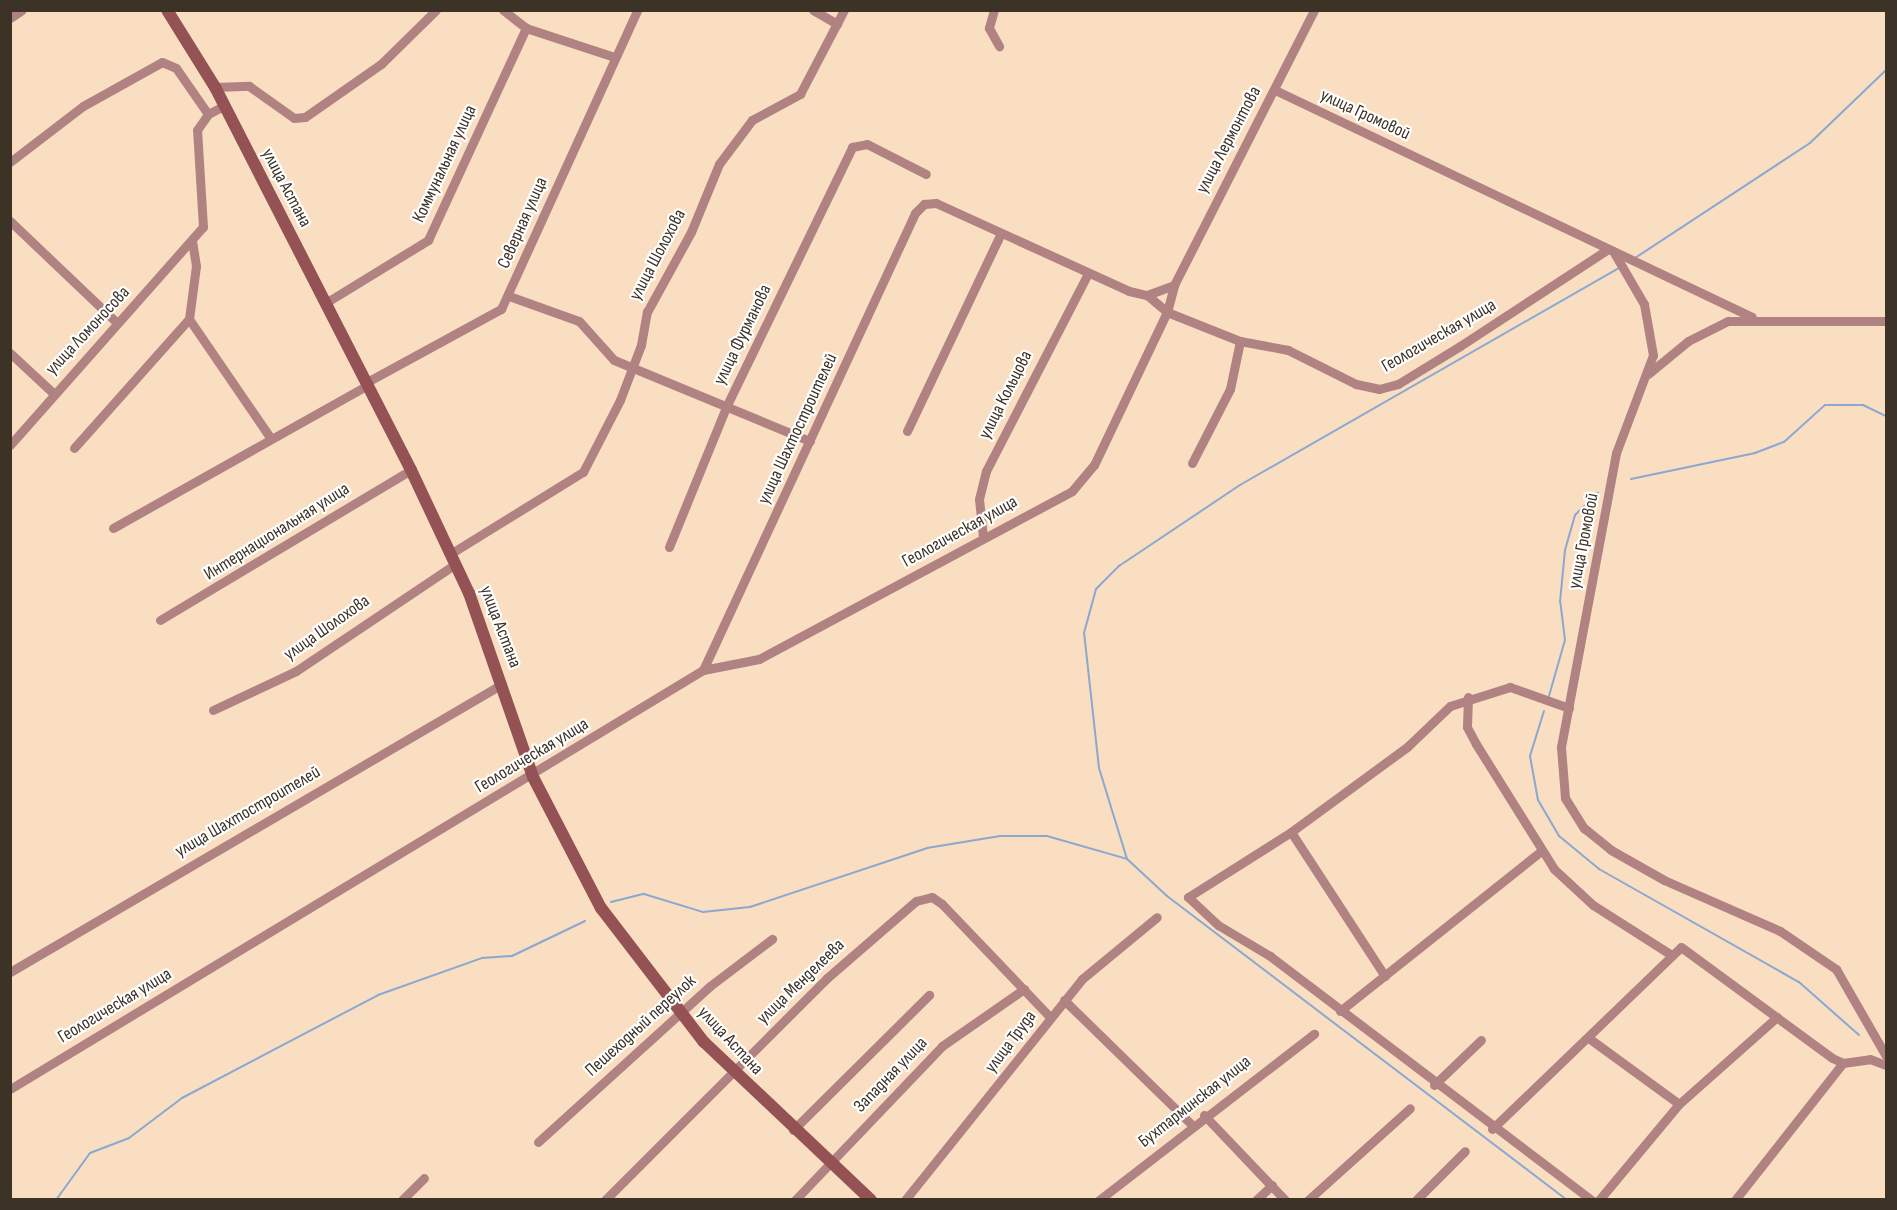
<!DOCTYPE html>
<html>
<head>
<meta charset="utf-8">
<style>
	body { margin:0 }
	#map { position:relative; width:1897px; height:1210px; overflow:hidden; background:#fadec1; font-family:"Sofia Sans Condensed",sans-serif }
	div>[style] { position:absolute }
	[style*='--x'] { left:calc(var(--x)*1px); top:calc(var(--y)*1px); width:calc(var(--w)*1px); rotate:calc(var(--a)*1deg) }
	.stream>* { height:2px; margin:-1px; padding:0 1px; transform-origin:1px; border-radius:1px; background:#89a8d2 }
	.street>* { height:9px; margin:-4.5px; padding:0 4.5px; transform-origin:4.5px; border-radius:4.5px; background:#b18282 }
	.secondary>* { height:12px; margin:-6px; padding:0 6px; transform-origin:6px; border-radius:6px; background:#945254 }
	span { translate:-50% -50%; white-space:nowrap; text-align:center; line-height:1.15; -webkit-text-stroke:4.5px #fff; paint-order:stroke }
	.street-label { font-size:18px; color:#3c3226 }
	.frame { position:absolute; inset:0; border:12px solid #3c3226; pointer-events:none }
</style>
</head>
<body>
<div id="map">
	<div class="stream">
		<i style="--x:1635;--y:258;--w:209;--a:-33.3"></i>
		<i style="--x:1810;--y:143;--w:105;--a:-43.8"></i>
		<i style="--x:1631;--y:479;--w:127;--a:-11.8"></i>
		<i style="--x:1755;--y:453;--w:31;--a:-21"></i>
		<i style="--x:1784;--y:442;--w:55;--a:-42.1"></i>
		<i style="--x:1825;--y:405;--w:38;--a:0"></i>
		<i style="--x:1863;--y:405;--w:25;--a:26"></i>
		<i style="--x:1549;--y:696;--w:58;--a:-74.1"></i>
		<i style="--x:1565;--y:640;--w:38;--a:-97"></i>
		<i style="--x:1560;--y:602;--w:52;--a:-84.5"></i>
		<i style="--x:1565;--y:550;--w:36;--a:-74"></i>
		<i style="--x:1575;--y:515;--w:32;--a:-44"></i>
		<i style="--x:1544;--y:711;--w:47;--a:107.3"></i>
		<i style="--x:1530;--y:756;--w:45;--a:79.7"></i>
		<i style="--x:1538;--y:800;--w:42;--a:59.7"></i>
		<i style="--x:1559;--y:836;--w:52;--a:39.5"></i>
		<i style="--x:1599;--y:869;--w:230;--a:29.5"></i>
		<i style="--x:1799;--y:982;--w:80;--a:41.5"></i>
		<i style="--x:611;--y:902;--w:34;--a:-14"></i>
		<i style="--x:644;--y:894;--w:62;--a:17"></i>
		<i style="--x:703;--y:912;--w:47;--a:-6.1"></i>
		<i style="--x:750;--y:907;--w:187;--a:-18.4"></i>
		<i style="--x:927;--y:848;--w:74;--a:-9.3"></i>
		<i style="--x:1000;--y:836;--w:47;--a:0"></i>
		<i style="--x:1047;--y:836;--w:83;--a:16"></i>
		<i style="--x:56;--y:1200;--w:58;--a:-54.1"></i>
		<i style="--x:90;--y:1153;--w:42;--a:-21"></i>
		<i style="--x:129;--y:1138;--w:66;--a:-37"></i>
		<i style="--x:182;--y:1098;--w:221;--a:-27.7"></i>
		<i style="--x:378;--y:995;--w:110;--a:-19.6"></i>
		<i style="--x:482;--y:958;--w:30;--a:-4"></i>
		<i style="--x:512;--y:956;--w:81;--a:-25.6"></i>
		<i style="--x:1567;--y:1200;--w:502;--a:-142.77"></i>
		<i style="--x:1167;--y:896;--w:54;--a:-137.2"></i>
		<i style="--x:1127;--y:859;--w:95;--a:-107.1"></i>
		<i style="--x:1099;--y:768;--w:136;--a:-96.3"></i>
		<i style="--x:1084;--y:633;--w:46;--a:-74.7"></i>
		<i style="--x:1096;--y:589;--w:33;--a:-45"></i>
		<i style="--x:1119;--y:566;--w:146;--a:-33.8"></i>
		<i style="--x:1240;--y:485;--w:438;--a:-29.8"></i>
	</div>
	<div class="street">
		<i style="--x:503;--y:10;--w:29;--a:38"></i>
		<i style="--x:526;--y:28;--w:93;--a:18.2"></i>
		<i style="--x:813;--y:10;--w:28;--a:30"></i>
		<i style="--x:994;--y:10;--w:19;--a:106"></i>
		<i style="--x:989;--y:28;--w:21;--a:61"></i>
		<i style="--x:10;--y:18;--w:14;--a:-34"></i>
		<i style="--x:215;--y:87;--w:34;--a:-2"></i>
		<i style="--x:249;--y:86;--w:55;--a:35.4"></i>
		<i style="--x:294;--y:118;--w:11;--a:-5"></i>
		<i style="--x:305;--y:117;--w:93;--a:-34.9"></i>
		<i style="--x:381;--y:64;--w:77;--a:-44.5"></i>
		<i style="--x:1275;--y:90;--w:528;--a:25.45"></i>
		<i style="--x:10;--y:162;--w:92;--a:-37.5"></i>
		<i style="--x:83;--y:106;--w:90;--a:-29.1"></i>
		<i style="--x:162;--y:62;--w:15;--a:23"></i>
		<i style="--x:176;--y:68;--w:56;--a:55.2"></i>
		<i style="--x:10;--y:221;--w:148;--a:43.6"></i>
		<i style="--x:1613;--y:251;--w:61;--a:59.7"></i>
		<i style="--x:1644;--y:304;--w:52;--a:80"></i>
		<i style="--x:1653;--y:355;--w:105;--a:110.7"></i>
		<i style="--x:1616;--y:453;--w:299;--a:100.6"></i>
		<i style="--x:1561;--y:747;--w:51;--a:85.5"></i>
		<i style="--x:1565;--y:798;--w:36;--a:58"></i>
		<i style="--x:1584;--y:828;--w:35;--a:39"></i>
		<i style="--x:1611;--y:850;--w:61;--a:29.5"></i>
		<i style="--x:1664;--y:880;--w:127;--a:23.7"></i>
		<i style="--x:1780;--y:931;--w:68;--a:34.2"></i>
		<i style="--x:1836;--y:969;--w:100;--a:60.1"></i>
		<i style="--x:1147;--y:295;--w:26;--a:40"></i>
		<i style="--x:1167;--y:312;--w:79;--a:21.7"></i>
		<i style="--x:1240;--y:341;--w:49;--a:10.6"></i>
		<i style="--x:1288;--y:350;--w:76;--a:26.6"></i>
		<i style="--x:1356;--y:384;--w:24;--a:12"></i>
		<i style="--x:1379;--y:389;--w:20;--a:-15"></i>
		<i style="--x:1398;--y:384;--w:73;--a:-31.5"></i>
		<i style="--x:1460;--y:346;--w:177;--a:-33.2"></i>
		<i style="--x:509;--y:296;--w:74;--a:19.7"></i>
		<i style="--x:579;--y:321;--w:52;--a:48.1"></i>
		<i style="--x:614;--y:360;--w:212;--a:22.5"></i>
		<i style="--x:327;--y:302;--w:119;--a:-31.5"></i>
		<i style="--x:428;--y:240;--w:234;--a:-65.2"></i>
		<i style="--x:189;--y:319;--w:142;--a:55.6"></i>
		<i style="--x:10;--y:353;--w:59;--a:42.9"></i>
		<i style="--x:1648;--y:374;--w:52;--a:-39.5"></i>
		<i style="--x:1688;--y:341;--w:45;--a:-26.6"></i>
		<i style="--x:1728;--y:321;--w:158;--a:0"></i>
		<i style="--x:367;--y:382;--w:153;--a:-28.6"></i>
		<i style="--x:501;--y:309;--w:328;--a:-65.5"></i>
		<i style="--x:907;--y:431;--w:217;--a:-64.6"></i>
		<i style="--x:10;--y:445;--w:291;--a:-48.5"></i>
		<i style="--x:203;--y:227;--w:97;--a:-93.5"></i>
		<i style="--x:197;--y:130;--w:19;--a:-55"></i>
		<i style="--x:208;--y:114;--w:18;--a:-27"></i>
		<i style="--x:74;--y:448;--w:173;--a:-48.3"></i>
		<i style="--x:189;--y:319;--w:53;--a:-82.5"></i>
		<i style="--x:196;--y:266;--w:25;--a:-99"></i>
		<i style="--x:1192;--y:463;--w:83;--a:-62.8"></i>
		<i style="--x:1230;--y:389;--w:49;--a:-78.2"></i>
		<i style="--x:113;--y:528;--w:292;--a:-29.3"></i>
		<i style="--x:983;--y:537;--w:38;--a:-96"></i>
		<i style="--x:979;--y:499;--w:29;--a:-76"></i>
		<i style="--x:986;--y:471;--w:220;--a:-62.7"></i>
		<i style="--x:669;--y:547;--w:153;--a:-67.8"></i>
		<i style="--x:727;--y:405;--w:287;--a:-64.1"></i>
		<i style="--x:852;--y:147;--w:15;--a:-11"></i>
		<i style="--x:867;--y:144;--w:66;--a:27"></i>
		<i style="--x:450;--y:554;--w:156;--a:-31.7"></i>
		<i style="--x:583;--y:472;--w:81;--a:-62.8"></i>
		<i style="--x:620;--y:400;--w:59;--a:-69.1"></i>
		<i style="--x:641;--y:345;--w:34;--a:-80"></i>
		<i style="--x:647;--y:312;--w:91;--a:-61.2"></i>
		<i style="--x:691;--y:232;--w:74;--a:-67.6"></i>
		<i style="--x:719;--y:164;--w:55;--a:-53.1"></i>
		<i style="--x:752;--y:120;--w:55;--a:-28.4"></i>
		<i style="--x:800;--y:94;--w:95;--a:-62.4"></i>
		<i style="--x:160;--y:620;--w:292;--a:-30.9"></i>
		<i style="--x:703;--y:670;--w:504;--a:-65.11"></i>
		<i style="--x:915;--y:213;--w:13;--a:-45"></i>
		<i style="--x:924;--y:204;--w:12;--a:-5"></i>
		<i style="--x:936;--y:203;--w:212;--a:24.5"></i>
		<i style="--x:1129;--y:291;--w:18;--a:13"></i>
		<i style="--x:1147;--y:295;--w:29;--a:-20"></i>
		<i style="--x:1174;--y:285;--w:309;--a:-63"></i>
		<i style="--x:1468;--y:697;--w:30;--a:92"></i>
		<i style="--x:1467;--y:727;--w:19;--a:62"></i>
		<i style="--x:1476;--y:744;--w:147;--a:58"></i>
		<i style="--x:1554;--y:869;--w:53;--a:42.7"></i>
		<i style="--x:1593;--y:905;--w:91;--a:32.5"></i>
		<i style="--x:1569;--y:708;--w:63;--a:-160.4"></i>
		<i style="--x:1510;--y:687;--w:63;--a:162.4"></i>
		<i style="--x:1450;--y:706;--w:59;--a:136.4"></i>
		<i style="--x:1407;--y:747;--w:144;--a:143.8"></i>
		<i style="--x:1291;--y:832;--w:122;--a:147.7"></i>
		<i style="--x:1188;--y:897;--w:41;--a:43"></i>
		<i style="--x:1218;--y:925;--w:61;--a:30.8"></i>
		<i style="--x:1270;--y:956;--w:404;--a:37.2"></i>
		<i style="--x:213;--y:710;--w:92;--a:-25.2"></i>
		<i style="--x:296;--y:671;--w:192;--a:-33.9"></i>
		<i style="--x:1291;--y:832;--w:172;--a:56.9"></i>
		<i style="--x:10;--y:972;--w:570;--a:-30.34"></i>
		<i style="--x:1064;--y:1000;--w:177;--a:44.3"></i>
		<i style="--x:1340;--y:1011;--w:257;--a:-38.5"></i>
		<i style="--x:1590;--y:1039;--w:110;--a:36.1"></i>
		<i style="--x:1434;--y:1085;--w:65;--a:-43.8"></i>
		<i style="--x:10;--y:1089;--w:810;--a:-31.16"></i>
		<i style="--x:703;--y:670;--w:57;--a:-11.1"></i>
		<i style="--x:759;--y:659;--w:355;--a:-28.2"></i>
		<i style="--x:1072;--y:491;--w:34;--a:-50"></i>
		<i style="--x:1094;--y:465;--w:170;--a:-64.5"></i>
		<i style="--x:1167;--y:312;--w:28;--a:-75"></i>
		<i style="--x:1204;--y:1115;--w:117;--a:46.4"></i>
		<i style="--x:1492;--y:1129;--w:262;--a:-43.9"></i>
		<i style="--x:1681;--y:947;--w:187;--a:36.3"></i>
		<i style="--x:1832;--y:1058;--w:12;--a:24"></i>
		<i style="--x:1843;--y:1063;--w:27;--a:-8"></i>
		<i style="--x:1870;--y:1059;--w:17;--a:21"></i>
		<i style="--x:793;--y:1130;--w:192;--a:-44.8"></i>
		<i style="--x:538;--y:1142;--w:232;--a:-42.2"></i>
		<i style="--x:710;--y:986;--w:78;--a:-37.2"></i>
		<i style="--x:402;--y:1200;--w:31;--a:-45"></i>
		<i style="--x:605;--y:1200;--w:314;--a:-45"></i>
		<i style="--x:827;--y:978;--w:118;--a:-40.9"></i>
		<i style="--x:916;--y:901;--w:16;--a:-14"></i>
		<i style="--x:932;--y:897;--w:12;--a:35"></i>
		<i style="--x:942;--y:904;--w:156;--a:46.3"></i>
		<i style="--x:795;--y:1200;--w:213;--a:-46.3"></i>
		<i style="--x:942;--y:1046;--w:100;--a:-34.8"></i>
		<i style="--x:905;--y:1200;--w:283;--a:-51.3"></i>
		<i style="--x:1082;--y:979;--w:97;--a:-39.6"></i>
		<i style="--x:1099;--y:1200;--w:272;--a:-37.7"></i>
		<i style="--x:1256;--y:1200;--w:22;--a:-43"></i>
		<i style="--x:1308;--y:1200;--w:137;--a:-42"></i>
		<i style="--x:1416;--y:1200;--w:69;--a:-45"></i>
		<i style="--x:1599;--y:1200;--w:125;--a:-50.2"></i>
		<i style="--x:1679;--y:1104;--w:131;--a:-41.6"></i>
		<i style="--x:1735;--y:1200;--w:174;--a:-51.8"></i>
	</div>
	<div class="secondary">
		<i style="--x:167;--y:10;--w:91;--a:58.1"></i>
		<i style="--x:215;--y:87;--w:430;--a:62.9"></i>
		<i style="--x:411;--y:470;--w:136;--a:64.8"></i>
		<i style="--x:469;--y:593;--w:195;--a:70.8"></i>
		<i style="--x:533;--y:777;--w:148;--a:62.6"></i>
		<i style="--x:601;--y:908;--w:169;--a:52.5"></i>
		<i style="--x:704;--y:1042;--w:230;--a:43.4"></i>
	</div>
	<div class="street-label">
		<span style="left:1365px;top:115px;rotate:25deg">улица Громовой</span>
		<span style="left:1229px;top:140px;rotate:-62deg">улица Лермонтова</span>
		<span style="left:445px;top:164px;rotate:-65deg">Коммунальная улица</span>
		<span style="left:286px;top:188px;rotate:62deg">улица Астана</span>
		<span style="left:523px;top:223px;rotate:-66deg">Северная улица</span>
		<span style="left:658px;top:255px;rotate:-62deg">улица Шолохова</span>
		<span style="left:88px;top:331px;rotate:-47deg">улица Ломоносова</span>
		<span style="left:743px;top:335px;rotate:-64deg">улица Фурманова</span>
		<span style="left:1439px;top:336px;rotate:-30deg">Геологическая улица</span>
		<span style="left:1006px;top:395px;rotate:-63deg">улица Кольцова</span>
		<span style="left:798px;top:429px;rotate:-65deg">улица Шахтостроителей</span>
		<span style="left:277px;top:532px;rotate:-32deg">Интернациональная улица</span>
		<span style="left:960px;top:532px;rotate:-29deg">Геологическая улица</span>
		<span style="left:1584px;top:541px;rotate:-79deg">улица Громовой</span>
		<span style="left:500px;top:627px;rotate:69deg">улица Астана</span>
		<span style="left:327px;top:628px;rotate:-35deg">улица Шолохова</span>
		<span style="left:532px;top:756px;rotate:-31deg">Геологическая улица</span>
		<span style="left:248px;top:812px;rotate:-30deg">улица Шахтостроителей</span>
		<span style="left:801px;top:982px;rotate:-44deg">улица Менделеева</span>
		<span style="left:115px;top:1006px;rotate:-31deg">Геологическая улица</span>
		<span style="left:641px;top:1026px;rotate:-42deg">Пешеходный переулок</span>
		<span style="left:730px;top:1041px;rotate:47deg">улица Астана</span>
		<span style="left:1011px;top:1042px;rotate:-53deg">улица Труда</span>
		<span style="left:891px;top:1075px;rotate:-46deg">Западная улица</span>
		<span style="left:1195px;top:1102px;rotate:-38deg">Бухтарминская улица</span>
	</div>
	<div class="frame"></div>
</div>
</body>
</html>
